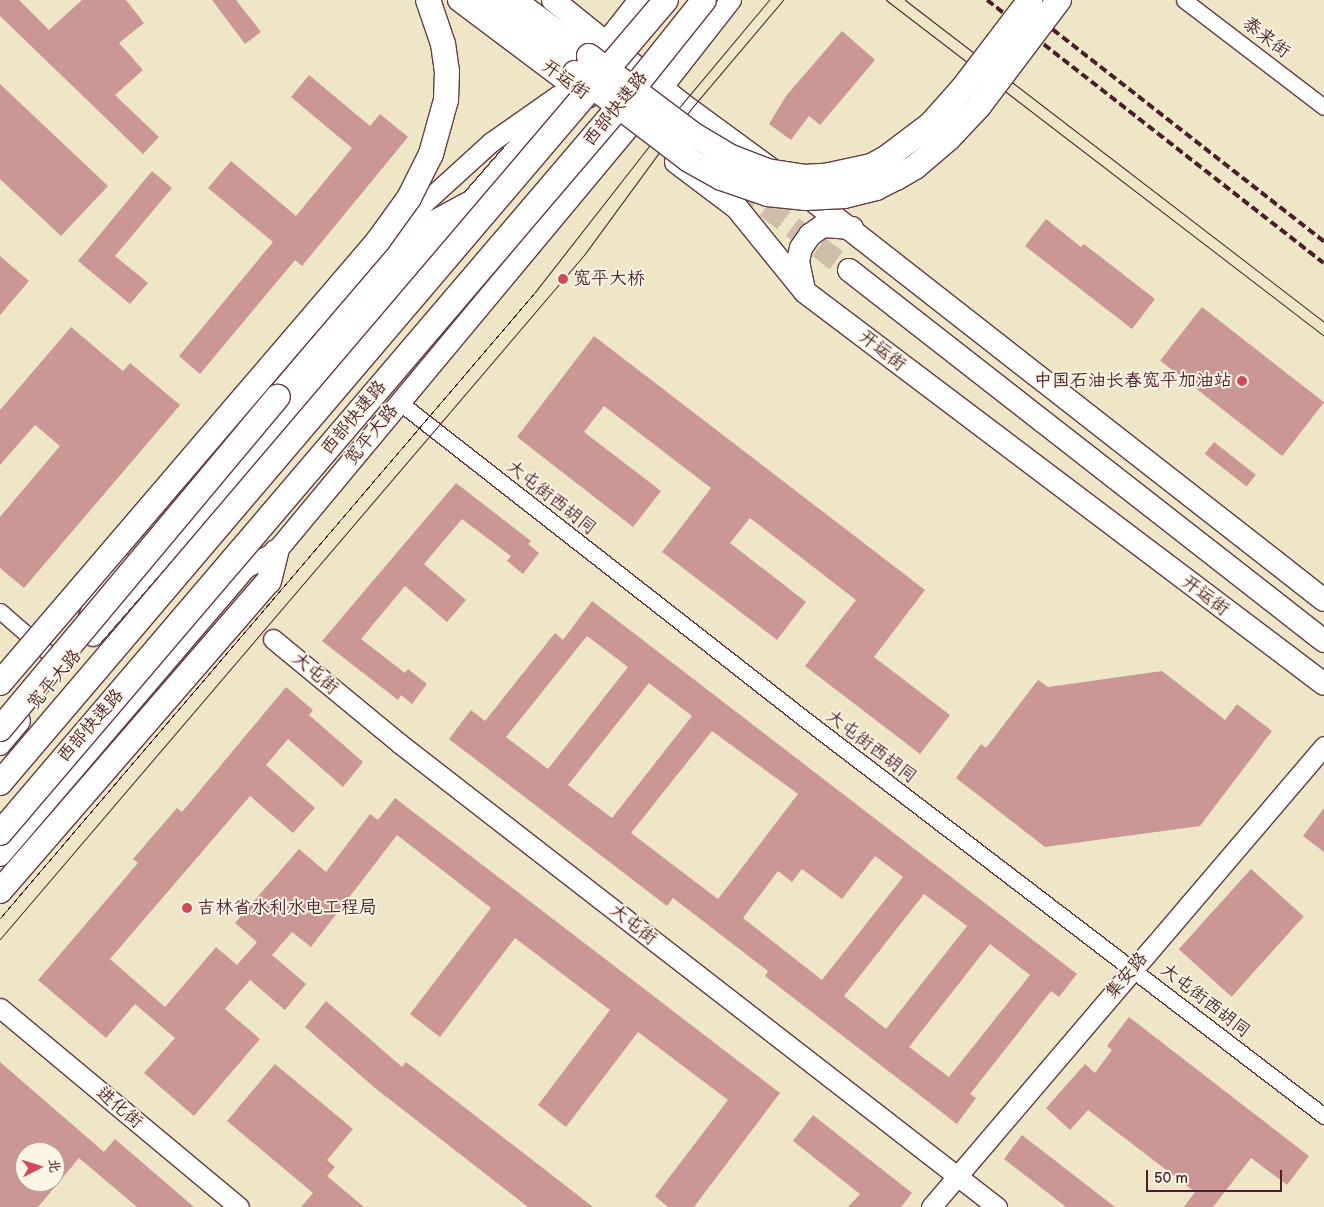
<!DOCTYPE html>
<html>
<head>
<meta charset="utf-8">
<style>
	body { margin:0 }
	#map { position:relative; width:1324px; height:1207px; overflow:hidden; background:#efe6c8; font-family:"Balsamiq Sans","LXGW WenKai TC",sans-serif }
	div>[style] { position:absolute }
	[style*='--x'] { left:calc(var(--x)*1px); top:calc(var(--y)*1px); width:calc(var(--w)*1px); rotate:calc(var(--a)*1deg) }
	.building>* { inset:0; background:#ca9795; transform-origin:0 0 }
	.primary-tunnel>* { height:22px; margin-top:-11px; transform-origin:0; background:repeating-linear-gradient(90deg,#cebea9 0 22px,transparent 0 33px) }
	.roads { filter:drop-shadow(1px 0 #633d43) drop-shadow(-1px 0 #633d43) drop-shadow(0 1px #633d43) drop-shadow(0 -1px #633d43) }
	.minor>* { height:15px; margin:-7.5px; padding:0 7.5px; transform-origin:7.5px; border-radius:7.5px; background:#fff }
	.tertiary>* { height:19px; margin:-9.5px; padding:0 9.5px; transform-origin:9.5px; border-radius:9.5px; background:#fff }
	.secondary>* { height:20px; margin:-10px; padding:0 10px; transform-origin:10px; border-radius:10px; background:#fff }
	.primary>* { height:22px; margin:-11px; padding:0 11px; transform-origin:11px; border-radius:11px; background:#fff }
	.trunk>* { height:24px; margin:-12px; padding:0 12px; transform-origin:12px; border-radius:12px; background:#fff }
	.tram>* { height:1px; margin:-0.5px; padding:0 0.5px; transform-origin:0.5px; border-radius:0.5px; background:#4a1f2b }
	.rail>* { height:4px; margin-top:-2px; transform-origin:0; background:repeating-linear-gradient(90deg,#4a1f2b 0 8px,transparent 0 12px) }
	.bridges { filter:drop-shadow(1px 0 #633d43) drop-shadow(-1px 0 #633d43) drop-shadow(0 1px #633d43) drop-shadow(0 -1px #633d43) }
	.trunk-bridge>* { height:24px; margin:-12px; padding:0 12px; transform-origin:12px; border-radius:12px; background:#fff }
	.dots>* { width:14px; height:14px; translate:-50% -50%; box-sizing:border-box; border:2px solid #fcf5e5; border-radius:50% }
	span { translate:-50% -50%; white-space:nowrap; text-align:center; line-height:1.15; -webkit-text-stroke:4px #fcf5e5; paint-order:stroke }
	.street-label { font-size:18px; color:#4a1f2b }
	.poi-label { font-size:18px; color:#4a1f2b }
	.left { translate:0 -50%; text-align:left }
	.right { translate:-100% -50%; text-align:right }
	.north { position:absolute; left:15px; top:1142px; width:50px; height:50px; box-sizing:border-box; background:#fcf5e5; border:1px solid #b59f9b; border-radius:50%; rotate:85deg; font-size:14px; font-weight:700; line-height:20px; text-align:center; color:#4a1f2b }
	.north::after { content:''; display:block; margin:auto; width:18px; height:22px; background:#d1495b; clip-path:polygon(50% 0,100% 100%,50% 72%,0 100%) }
	.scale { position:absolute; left:1146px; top:1170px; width:136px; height:22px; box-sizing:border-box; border:2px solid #4a1f2b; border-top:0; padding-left:6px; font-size:15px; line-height:18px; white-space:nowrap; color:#4a1f2b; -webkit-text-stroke:4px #fcf5e5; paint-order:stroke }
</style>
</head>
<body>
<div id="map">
	<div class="building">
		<i style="clip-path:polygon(0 0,19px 0,49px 30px,82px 0,126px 0,144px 23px,119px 43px,143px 70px,115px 95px,159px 137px,143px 154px,0 16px)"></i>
		<i style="clip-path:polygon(212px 0,236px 0,261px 32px,245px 44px)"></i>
		<i style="clip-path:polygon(842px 31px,875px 60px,820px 125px,809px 116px,791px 140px,769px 124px,786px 96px)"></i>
		<i style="clip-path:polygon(309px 75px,370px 126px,380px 114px,408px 137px,302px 266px,295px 260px,200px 374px,179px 356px,273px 242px,208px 188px,231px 161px,296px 216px,352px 148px,291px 97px)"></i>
		<i style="clip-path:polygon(0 84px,108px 186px,61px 236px,0 179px)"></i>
		<i style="clip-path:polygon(152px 171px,172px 188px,115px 256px,148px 283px,130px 304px,78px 261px)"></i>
		<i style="clip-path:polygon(1046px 219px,1081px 247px,1084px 244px,1155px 299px,1132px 329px,1025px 246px)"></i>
		<i style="clip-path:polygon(0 256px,29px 281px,0 315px)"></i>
		<i style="left:1202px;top:307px;width:155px;height:68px;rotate:38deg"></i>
		<i style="clip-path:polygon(71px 327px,123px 371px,130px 363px,180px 405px,24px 588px,0 568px,0 517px,60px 446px,35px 425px,0 465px,0 410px)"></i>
		<i style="clip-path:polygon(594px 336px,925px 590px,874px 657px,950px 715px,920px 754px,805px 666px,856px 600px,750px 518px,730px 543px,806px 602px,777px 640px,662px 552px,711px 488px,604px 406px,584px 432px,661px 491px,633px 527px,517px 437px)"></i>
		<i style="left:1214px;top:442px;width:53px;height:15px;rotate:38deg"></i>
		<i style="clip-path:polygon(456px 483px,531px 541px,528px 544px,539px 553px,523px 574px,507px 561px,511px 556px,462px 519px,424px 564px,466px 600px,447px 622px,405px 586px,361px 639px,405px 673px,408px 669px,427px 684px,412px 704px,401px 695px,398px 700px,322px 641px)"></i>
		<i style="clip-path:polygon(evenodd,592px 601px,1077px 974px,1059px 997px,1051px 991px,970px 1094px,976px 1098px,957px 1124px,765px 976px,768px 971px,673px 898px,667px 906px,449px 739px,471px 710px,485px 721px,555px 633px,563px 640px,592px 601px,587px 636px,628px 667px,548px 769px,506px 737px,587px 636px,592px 601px,649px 683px,692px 716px,612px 818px,568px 785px,649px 683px,592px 601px,712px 731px,798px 794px,718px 899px,631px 833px,712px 731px,592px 601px,875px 856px,903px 877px,822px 980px,743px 918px,778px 871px,792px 882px,802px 869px,842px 899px,875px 856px,592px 601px,924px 894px,967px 926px,886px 1029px,844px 996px,924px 894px,592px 601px,990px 944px,1030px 975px,949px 1077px,909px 1047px,990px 944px)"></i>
		<i style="clip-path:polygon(1162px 671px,1225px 720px,1237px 704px,1272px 731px,1200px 826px,1045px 847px,956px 778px,981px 744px,986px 748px,1038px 680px,1048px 687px)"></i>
		<i style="clip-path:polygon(286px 687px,313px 710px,309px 715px,363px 762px,343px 787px,288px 739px,266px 765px,315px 808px,293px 833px,250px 796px,110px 959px,165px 1007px,216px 947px,237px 965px,257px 942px,235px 923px,299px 849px,326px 872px,370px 814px,378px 820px,395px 798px,780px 1093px,694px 1207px,668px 1207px,655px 1196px,728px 1100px,638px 1032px,566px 1127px,538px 1105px,610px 1010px,515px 938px,440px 1037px,410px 1014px,491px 908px,397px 835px,311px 947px,292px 932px,272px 955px,306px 984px,285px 1010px,250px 980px,225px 1009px,260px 1039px,194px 1116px,144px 1073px,175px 1038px,135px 1004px,106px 1038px,38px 980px,138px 863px,133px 859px,177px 808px,182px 812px)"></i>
		<i style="clip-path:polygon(1324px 808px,1324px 852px,1303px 836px)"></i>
		<i style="left:1251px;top:869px;width:71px;height:108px;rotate:42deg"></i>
		<i style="clip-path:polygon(326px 1001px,402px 1067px,406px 1062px,593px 1207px,528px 1207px,375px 1088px,305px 1027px)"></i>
		<i style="clip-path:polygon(1129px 1017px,1309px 1156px,1287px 1185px,1251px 1158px,1213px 1207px,1184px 1207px,1195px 1192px,1088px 1110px,1070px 1130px,1046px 1108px,1085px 1064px,1095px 1073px,1112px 1050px,1107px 1046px)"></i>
		<i style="clip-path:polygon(evenodd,0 1062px,104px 1152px,115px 1139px,194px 1207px,137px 1207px,79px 1158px,38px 1207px,0 1207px,0 1062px,25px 1152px,55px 1152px,55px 1182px,25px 1182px,25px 1152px)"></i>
		<i style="clip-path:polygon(275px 1064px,353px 1129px,327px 1160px,335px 1167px,327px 1176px,364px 1207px,301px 1207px,313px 1193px,227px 1121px)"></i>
		<i style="clip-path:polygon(813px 1115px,912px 1193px,901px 1207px,848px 1207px,860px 1194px,793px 1141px)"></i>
		<i style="clip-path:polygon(1022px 1135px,1115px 1207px,1066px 1207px,1004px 1159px)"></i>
	</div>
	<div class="primary-tunnel">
		<i style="--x:740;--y:187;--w:137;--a:37.3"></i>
	</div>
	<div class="roads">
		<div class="minor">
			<i style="--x:1184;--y:0;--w:176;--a:37.4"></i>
			<i style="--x:399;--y:402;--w:518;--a:38.02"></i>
			<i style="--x:807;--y:721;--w:651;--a:37.38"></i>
			<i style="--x:0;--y:611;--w:82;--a:41.1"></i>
		</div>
		<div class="tertiary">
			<i style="--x:384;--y:250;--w:62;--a:-49.6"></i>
			<i style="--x:424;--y:203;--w:91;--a:-42.3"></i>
			<i style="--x:491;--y:142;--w:82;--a:-35"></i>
			<i style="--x:88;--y:616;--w:39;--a:-66"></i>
			<i style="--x:104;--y:580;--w:25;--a:-50"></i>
			<i style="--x:273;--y:639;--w:163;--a:39.5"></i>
			<i style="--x:399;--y:743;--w:757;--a:37.81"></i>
			<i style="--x:0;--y:1008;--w:311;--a:39.8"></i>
			<i style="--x:931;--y:1207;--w:606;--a:-49.55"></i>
		</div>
		<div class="secondary">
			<i style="--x:93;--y:636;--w:730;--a:-49"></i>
			<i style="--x:572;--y:85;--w:108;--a:-51.8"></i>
			<i style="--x:0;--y:745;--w:31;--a:-50"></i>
			<i style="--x:0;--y:856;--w:379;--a:-49.5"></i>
			<i style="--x:246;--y:568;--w:34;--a:-28"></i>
			<i style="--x:276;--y:552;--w:604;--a:-50.24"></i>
			<i style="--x:662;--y:88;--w:112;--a:-51.9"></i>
		</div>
		<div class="primary">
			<i style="--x:459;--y:0;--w:161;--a:36.9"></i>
			<i style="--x:553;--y:0;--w:166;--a:38.9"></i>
			<i style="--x:682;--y:104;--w:108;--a:36.3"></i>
			<i style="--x:676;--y:162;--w:76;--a:37"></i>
			<i style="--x:737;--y:208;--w:108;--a:51"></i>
			<i style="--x:805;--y:292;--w:650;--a:37.06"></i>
			<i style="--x:801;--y:191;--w:664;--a:38.03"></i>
			<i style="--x:849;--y:270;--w:603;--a:37.99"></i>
			<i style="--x:804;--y:290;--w:30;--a:-102"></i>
			<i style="--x:798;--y:261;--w:13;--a:-77"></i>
			<i style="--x:801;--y:248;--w:16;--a:-55"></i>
			<i style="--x:810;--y:235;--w:16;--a:-35"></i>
			<i style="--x:823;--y:226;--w:29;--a:4"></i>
		</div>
		<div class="trunk">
			<i style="--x:481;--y:0;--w:119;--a:37.8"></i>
			<i style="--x:513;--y:0;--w:94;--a:36.4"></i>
			<i style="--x:278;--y:397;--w:218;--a:-49.7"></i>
			<i style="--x:419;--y:231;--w:55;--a:-28.4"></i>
			<i style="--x:0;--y:891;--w:410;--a:-49.1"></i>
			<i style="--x:269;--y:581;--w:30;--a:-76"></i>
		</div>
	</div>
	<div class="tram">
		<i style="--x:886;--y:0;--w:552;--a:37.49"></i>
		<i style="--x:905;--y:0;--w:528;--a:37.54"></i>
		<i style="--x:0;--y:918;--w:823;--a:-49.48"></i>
		<i style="--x:535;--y:292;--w:239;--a:-52"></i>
		<i style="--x:682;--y:104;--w:136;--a:-50.1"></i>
		<i style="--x:0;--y:939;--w:899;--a:-49.51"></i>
		<i style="--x:584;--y:255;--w:180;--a:-53.8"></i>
		<i style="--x:690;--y:110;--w:144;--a:-49.8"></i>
	</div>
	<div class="rail">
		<i style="--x:987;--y:0;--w:427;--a:38"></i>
		<i style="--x:1015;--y:0;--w:392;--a:38"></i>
	</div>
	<div class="bridges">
		<div class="trunk-bridge">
			<i style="--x:589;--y:56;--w:131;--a:37"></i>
			<i style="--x:694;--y:135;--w:43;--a:30.7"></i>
			<i style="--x:731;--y:157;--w:39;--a:21"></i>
			<i style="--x:767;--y:171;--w:36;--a:9"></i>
			<i style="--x:803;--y:177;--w:22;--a:-3"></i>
			<i style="--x:825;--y:176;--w:47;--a:-12.3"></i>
			<i style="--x:871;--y:166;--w:17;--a:-28"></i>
			<i style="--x:886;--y:158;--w:56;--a:-37.1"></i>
			<i style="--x:931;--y:124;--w:48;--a:-48.4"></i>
			<i style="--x:963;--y:88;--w:111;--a:-52.7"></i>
			<i style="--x:575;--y:73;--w:143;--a:37.3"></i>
			<i style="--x:689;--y:160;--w:37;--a:29"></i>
			<i style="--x:721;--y:178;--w:50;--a:18.8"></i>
			<i style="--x:768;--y:194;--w:38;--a:6"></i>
			<i style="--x:806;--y:198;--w:38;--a:-3"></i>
			<i style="--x:844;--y:196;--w:33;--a:-14"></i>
			<i style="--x:876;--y:188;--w:22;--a:-27"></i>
			<i style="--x:896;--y:178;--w:22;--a:-30"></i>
			<i style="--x:915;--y:167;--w:43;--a:-40.3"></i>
			<i style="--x:948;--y:139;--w:45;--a:-46.8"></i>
			<i style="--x:979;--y:106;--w:133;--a:-53"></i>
			<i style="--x:0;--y:683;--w:582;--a:-49.46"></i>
			<i style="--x:378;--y:241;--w:53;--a:-54.2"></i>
			<i style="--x:409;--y:198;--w:49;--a:-63.4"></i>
			<i style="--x:431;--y:154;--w:56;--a:-74.5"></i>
			<i style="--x:446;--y:100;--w:28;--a:-88"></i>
			<i style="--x:447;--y:72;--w:28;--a:-98"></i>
			<i style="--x:443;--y:44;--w:46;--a:-108.8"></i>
			<i style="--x:0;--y:729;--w:433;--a:-50.1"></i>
			<i style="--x:0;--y:783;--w:1028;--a:-49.62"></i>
			<i style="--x:0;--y:833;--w:951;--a:-49.56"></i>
			<i style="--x:617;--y:109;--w:139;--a:-51.4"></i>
		</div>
	</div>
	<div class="dots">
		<i style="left:563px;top:279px;background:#d1495b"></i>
		<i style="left:1242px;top:381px;background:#d1495b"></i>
		<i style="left:187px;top:908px;background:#d1495b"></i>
	</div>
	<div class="street-label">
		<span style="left:1266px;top:38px;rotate:38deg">泰来街</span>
		<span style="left:565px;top:80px;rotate:36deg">开运街</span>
		<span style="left:616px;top:109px;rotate:-51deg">西部快速路</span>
		<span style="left:882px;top:351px;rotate:38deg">开运街</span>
		<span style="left:354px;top:418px;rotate:-50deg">西部快速路</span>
		<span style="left:372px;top:435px;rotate:-51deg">宽平大路</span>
		<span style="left:551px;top:498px;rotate:38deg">大屯街西胡同</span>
		<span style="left:1205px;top:596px;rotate:37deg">开运街</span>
		<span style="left:315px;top:674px;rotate:40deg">大屯街</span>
		<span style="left:55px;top:680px;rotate:-50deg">宽平大路</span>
		<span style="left:91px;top:726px;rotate:-49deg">西部快速路</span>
		<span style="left:871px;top:747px;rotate:37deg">大屯街西胡同</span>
		<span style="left:633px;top:925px;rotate:38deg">大屯街</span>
		<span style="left:1127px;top:976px;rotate:-50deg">集安路</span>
		<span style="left:1205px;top:1001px;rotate:38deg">大屯街西胡同</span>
		<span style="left:119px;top:1108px;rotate:40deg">进化街</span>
	</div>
	<div class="poi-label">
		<span class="left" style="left:573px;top:279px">宽平大桥</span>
		<span class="right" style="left:1232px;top:381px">中国石油长春宽平加油站</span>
		<span class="left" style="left:197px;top:908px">吉林省水利水电工程局</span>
	</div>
	<div class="north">北</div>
	<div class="scale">50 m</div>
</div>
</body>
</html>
